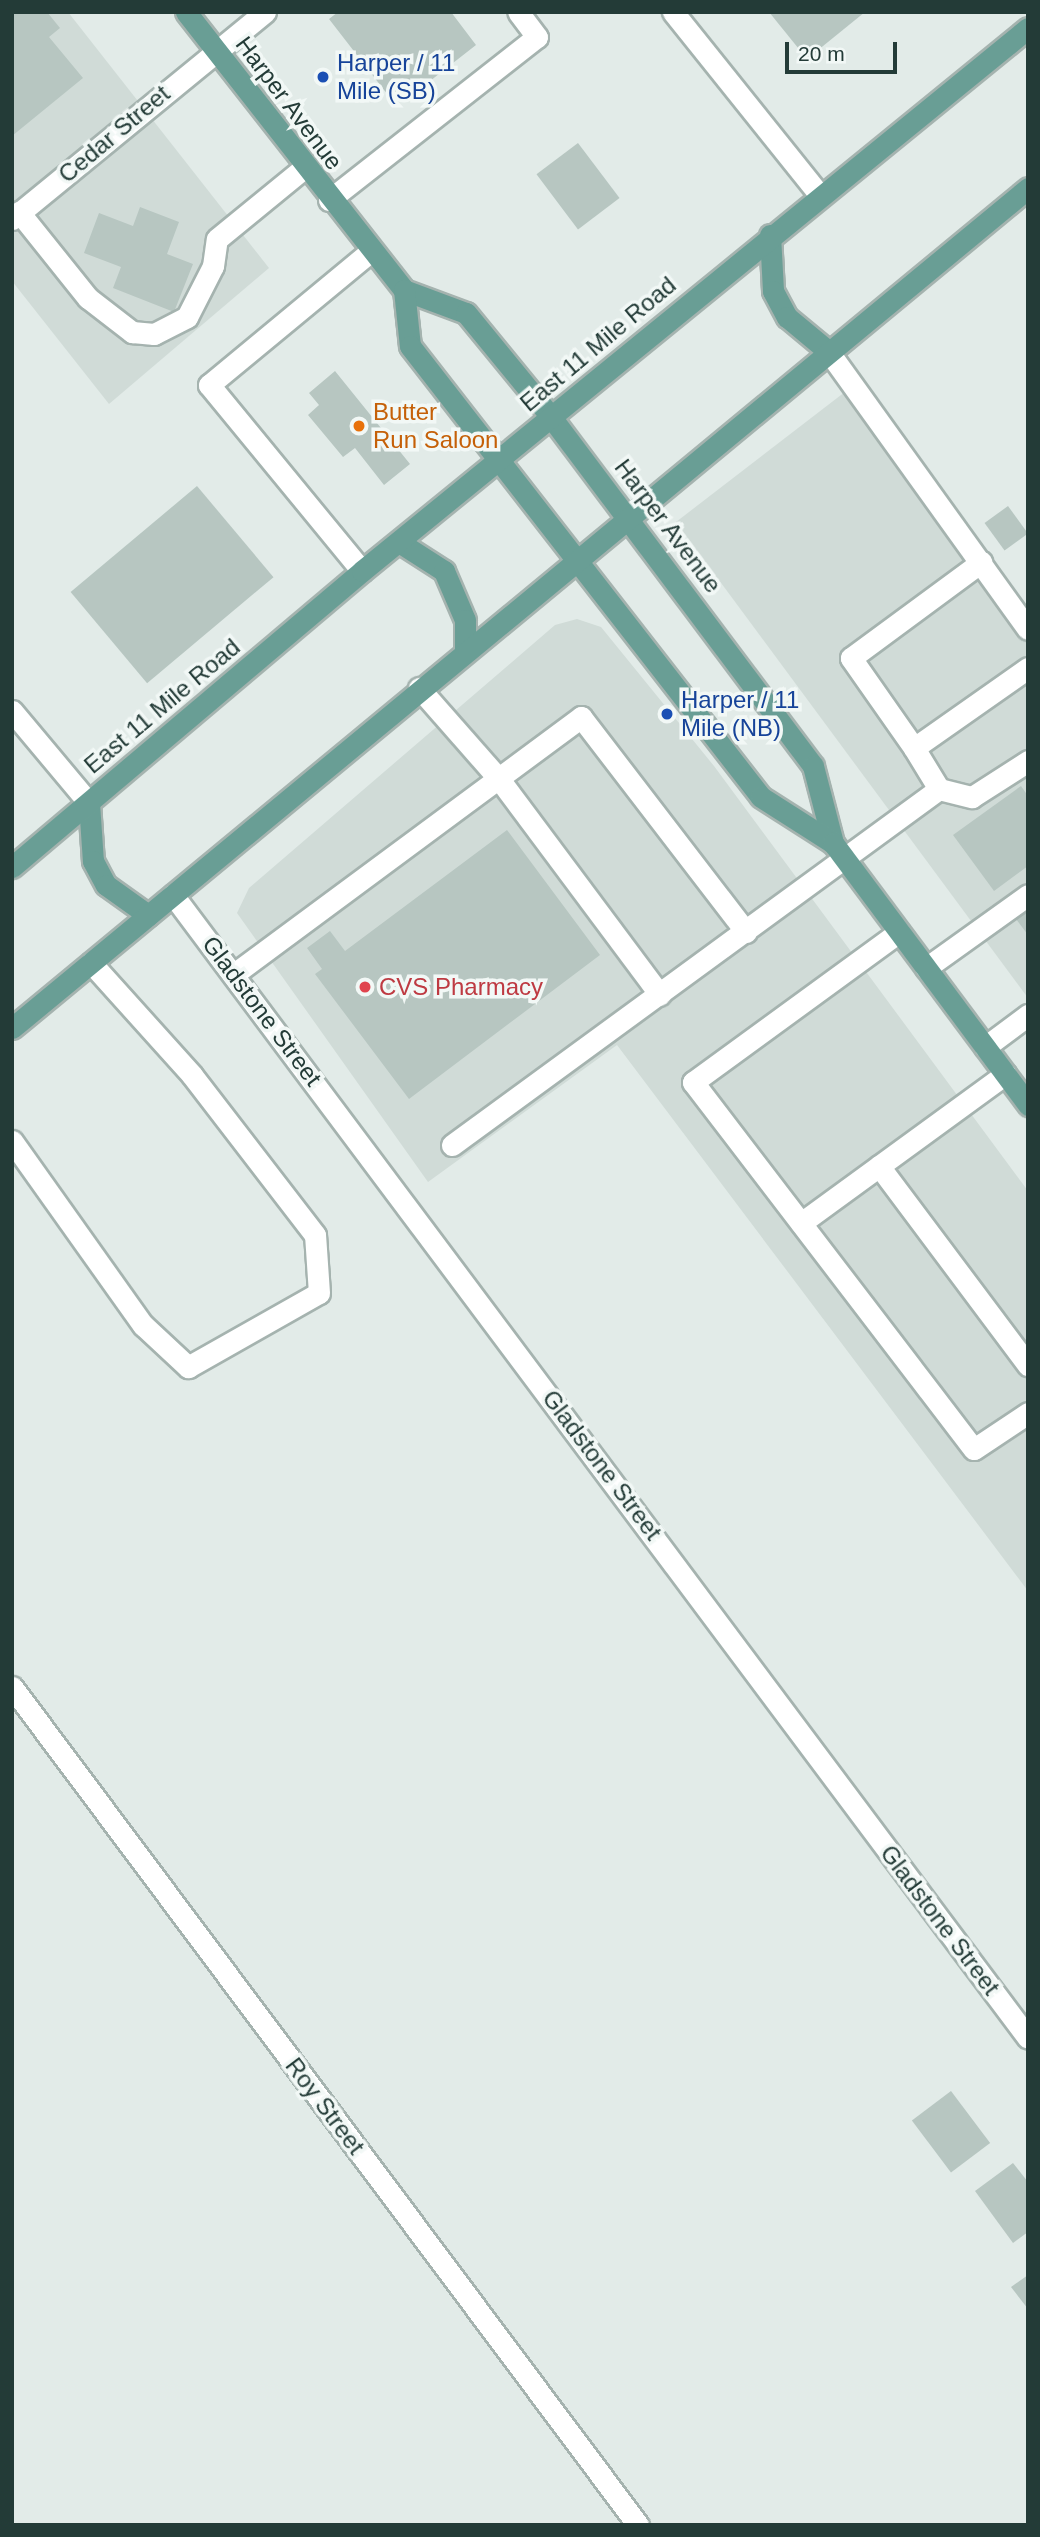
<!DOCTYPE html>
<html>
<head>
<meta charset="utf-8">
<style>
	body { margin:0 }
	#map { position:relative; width:1040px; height:2537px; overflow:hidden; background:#e2ebe8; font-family:Helvetica,sans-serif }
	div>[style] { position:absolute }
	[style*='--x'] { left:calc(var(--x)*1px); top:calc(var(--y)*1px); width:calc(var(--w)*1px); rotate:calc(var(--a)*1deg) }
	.built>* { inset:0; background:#d0dbd7 }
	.building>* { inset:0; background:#b7c6c1; transform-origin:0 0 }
	.roads { filter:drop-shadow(2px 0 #a5b3af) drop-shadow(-2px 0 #a5b3af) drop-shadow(0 2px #a5b3af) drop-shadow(0 -2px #a5b3af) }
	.minor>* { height:21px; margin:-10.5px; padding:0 10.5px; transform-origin:10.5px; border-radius:10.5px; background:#fff }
	.major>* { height:21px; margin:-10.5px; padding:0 10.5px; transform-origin:10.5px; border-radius:10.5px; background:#699e95 }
	.dots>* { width:19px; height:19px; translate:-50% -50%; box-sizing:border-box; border:4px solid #f2f8f6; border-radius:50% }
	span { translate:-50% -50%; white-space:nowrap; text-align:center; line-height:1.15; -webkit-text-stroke:7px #f2f8f6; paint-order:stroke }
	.transit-label { font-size:24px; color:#164399 }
	.left { translate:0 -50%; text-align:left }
	.street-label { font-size:24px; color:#233b37 }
	.food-label { font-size:24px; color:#c56008 }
	.health-label { font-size:24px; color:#be3a42 }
	.frame { position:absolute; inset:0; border:14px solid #233b37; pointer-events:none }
	.scale { position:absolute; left:785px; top:42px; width:112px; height:32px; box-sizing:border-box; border:4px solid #233b37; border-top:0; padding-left:9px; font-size:21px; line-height:24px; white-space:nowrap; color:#233b37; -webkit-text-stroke:5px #f2f8f6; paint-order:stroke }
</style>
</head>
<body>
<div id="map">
	<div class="built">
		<i style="clip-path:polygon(12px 12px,68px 12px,269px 268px,109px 404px,12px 281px)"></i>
		<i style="clip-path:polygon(854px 385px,1028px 618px,1028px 998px,676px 522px)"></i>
		<i style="clip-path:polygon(577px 619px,601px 627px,714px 766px,1028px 1191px,1028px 1591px,617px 1045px,428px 1182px,237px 913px,249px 888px,555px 625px)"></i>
	</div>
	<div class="building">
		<i style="clip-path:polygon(12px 12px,47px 12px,60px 28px,49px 37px,83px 78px,12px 136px)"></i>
		<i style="clip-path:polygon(338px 12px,451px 12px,476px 45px,407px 99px,402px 91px,391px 99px,329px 19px)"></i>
		<i style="clip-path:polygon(769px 12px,865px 12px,807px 59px)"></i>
		<i style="left:578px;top:143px;width:69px;height:52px;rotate:53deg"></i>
		<i style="clip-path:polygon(140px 207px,179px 222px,167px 254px,193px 264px,174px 312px,113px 288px,121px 267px,84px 253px,99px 213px,133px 226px)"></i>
		<i style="clip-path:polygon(335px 371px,410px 464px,384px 485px,355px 448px,343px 457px,308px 415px,319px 405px,309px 393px)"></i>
		<i style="left:197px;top:486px;width:119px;height:165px;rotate:50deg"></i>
		<i style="left:1008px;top:506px;width:34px;height:29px;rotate:54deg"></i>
		<i style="clip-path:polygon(1021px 786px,1028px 796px,1028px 866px,994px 891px,953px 835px)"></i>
		<i style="clip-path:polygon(507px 830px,600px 955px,409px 1099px,315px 974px,322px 969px,307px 948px,330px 931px,345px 951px)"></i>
		<i style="clip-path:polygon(1028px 911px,1028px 935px,1016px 919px)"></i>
		<i style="left:951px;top:2091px;width:65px;height:49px;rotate:53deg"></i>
		<i style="clip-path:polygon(1013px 2163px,1028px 2182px,1028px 2232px,1013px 2243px,975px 2191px)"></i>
		<i style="clip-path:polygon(1028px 2275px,1028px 2309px,1011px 2287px)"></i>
	</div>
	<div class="roads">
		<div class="minor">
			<i style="--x:673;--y:12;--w:233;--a:51.3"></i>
			<i style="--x:329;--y:200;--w:264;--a:-38.1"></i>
			<i style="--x:537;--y:37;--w:31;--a:-127"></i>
			<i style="--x:19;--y:212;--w:110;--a:51.3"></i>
			<i style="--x:88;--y:298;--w:56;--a:37.7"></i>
			<i style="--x:132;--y:332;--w:22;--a:5"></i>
			<i style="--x:154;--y:334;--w:37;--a:-27"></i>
			<i style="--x:187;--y:317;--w:57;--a:-63"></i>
			<i style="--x:213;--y:266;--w:27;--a:-82"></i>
			<i style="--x:217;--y:239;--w:114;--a:-39.3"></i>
			<i style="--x:12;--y:219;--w:327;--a:-39.3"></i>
			<i style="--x:828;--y:351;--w:342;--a:54.3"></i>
			<i style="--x:362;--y:571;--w:241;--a:-129.4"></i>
			<i style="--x:209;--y:385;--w:210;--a:-39.6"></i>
			<i style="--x:419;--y:688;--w:121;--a:48.7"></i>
			<i style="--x:499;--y:779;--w:269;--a:53.3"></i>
			<i style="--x:12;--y:711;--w:120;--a:50.1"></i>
			<i style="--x:914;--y:748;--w:110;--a:-125"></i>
			<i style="--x:851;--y:658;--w:162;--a:-36.4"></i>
			<i style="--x:939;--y:789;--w:48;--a:-121.4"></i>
			<i style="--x:914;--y:748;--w:139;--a:-35.1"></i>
			<i style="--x:173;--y:895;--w:1427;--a:53.2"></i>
			<i style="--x:899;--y:932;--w:255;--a:143.9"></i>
			<i style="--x:693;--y:1082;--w:462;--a:52.6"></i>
			<i style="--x:974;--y:1449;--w:65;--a:-33.7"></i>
			<i style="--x:926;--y:968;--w:125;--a:-35.6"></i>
			<i style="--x:234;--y:974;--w:432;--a:-36.5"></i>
			<i style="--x:581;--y:717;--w:271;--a:52.5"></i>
			<i style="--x:985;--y:1047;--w:54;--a:-36.7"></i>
			<i style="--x:12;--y:1141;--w:226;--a:54.6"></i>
			<i style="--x:143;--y:1325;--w:62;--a:43"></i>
			<i style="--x:188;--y:1367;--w:150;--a:-29.5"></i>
			<i style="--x:319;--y:1293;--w:58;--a:-93.9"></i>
			<i style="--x:315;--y:1235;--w:202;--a:-127.6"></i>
			<i style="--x:192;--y:1075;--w:151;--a:-132"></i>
			<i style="--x:452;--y:1145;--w:603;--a:-36.17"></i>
			<i style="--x:939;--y:789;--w:34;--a:14"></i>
			<i style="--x:972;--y:797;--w:67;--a:-32.7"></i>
			<i style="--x:879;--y:1166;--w:249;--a:53.2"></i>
			<i style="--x:801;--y:1223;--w:253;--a:-36.1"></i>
			<i style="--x:12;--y:1687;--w:1046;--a:53.24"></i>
		</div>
		<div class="major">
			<i style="--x:186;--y:12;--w:353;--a:51.9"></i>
			<i style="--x:404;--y:290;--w:66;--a:20.4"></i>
			<i style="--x:466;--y:313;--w:134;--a:50.7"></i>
			<i style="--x:551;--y:417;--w:436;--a:53.1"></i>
			<i style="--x:813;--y:766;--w:80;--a:75.4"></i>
			<i style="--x:770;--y:235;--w:56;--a:86.9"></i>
			<i style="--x:773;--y:291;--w:30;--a:62"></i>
			<i style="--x:787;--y:317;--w:53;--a:39.7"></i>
			<i style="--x:404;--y:290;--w:56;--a:83.9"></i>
			<i style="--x:410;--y:346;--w:571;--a:52.11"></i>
			<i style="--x:761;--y:797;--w:85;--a:32.6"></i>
			<i style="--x:833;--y:843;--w:327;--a:53.3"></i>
			<i style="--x:402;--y:544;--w:50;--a:32.7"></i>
			<i style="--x:444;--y:571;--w:53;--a:66.8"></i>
			<i style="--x:465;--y:620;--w:29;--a:90"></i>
			<i style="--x:89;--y:803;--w:58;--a:86.1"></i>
			<i style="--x:93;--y:861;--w:27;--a:62"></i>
			<i style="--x:106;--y:885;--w:52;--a:35.5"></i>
			<i style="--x:12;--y:867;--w:458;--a:-40.2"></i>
			<i style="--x:362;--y:571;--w:859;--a:-39.19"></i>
			<i style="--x:12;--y:1028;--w:1318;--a:-39.58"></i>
		</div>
	</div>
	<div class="dots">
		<i style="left:323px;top:77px;background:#1a4fb4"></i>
		<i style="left:359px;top:426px;background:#e8710a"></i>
		<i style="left:667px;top:714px;background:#1a4fb4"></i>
		<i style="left:365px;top:987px;background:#e0444e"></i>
	</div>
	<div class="transit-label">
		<span class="left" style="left:337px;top:77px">Harper / 11<br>Mile (SB)</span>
		<span class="left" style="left:681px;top:714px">Harper / 11<br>Mile (NB)</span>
	</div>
	<div class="street-label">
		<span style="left:289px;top:103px;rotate:53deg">Harper Avenue</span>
		<span style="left:114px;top:134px;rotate:-40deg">Cedar Street</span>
		<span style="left:598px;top:344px;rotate:-40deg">East 11 Mile Road</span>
		<span style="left:668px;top:526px;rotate:53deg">Harper Avenue</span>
		<span style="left:162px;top:706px;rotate:-40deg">East 11 Mile Road</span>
		<span style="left:262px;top:1011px;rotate:53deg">Gladstone Street</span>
		<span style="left:602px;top:1465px;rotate:53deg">Gladstone Street</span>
		<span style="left:940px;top:1920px;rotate:53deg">Gladstone Street</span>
		<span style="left:325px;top:2106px;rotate:53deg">Roy Street</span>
	</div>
	<div class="food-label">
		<span class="left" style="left:373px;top:426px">Butter<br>Run Saloon</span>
	</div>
	<div class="health-label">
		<span class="left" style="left:379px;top:987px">CVS Pharmacy</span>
	</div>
	<div class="frame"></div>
	<div class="scale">20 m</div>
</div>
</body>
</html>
